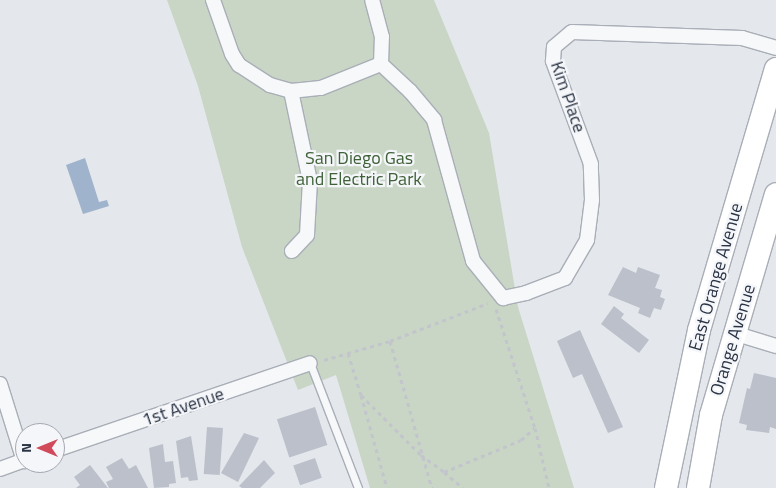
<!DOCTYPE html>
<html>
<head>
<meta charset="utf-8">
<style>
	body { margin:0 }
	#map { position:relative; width:776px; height:488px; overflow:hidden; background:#e4e7ec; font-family:"Titillium Web",sans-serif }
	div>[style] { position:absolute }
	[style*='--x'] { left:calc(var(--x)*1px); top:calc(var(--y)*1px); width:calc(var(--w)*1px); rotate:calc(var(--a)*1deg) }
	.green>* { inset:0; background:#c9d6c5 }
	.water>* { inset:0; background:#9fb4cc }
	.building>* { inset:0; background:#bbc0ca; transform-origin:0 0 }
	.path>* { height:3px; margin-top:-1.5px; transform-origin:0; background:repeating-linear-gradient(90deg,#c2c5cb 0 4px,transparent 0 8px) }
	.roads { filter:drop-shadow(1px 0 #a9aeb7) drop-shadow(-1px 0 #a9aeb7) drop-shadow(0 1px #a9aeb7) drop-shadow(0 -1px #a9aeb7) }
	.lane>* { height:7px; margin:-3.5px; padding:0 3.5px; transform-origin:3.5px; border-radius:3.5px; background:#f7f8fa }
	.street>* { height:14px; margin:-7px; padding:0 7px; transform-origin:7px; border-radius:7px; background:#f7f8fa }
	.primary>* { height:22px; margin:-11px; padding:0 11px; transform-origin:11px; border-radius:11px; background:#fff }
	span { translate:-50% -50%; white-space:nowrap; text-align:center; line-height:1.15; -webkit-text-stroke:4.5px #f4f6f9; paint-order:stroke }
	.street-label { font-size:18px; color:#2b3445 }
	.park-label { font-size:18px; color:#3f6138 }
	.north { position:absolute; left:15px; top:423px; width:50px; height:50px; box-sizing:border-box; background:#f4f6f9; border:1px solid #a4a8b1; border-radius:50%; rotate:270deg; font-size:14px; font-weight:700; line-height:20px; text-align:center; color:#2b3445 }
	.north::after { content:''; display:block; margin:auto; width:18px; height:22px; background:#d1495b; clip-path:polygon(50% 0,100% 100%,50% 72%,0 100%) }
</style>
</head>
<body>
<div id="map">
	<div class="green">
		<i style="clip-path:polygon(167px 0,434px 0,489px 133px,518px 307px,574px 488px,370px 488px,336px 375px,298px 390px,242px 247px,198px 86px)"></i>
	</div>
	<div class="water">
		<i style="clip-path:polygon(85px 158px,99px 202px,107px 200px,109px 206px,83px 214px,66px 165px)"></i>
	</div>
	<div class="building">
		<i style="clip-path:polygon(623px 267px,636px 273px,638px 267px,660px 275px,655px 288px,662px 290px,660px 297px,665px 299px,661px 310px,654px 308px,650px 318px,638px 313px,640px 308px,608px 295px)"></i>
		<i style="clip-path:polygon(614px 306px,624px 314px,621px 318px,649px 340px,639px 353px,601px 324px)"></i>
		<i style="clip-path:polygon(580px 330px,623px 427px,608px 433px,582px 374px,573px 378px,557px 341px)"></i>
		<i style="clip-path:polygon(754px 373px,776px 378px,776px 429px,770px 427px,769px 433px,746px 430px,747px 425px,739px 423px,747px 388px,750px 389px)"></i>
		<i style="left:315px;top:407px;width:40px;height:40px;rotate:72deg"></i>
		<i style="left:207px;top:427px;width:16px;height:47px;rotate:4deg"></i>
		<i style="clip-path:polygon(244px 433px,259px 438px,238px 482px,221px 473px)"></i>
		<i style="clip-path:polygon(191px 436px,198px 480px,189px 481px,188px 477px,181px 478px,176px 441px)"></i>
		<i style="clip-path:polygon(163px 444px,165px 462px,173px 461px,176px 483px,169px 484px,169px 487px,154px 488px,149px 448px)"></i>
		<i style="clip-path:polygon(122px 458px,129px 469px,136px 465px,148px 488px,109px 488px,106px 482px,113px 479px,106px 467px)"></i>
		<i style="left:315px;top:458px;width:21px;height:23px;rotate:71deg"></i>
		<i style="clip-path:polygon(264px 460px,275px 473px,260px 488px,242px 488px,239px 486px)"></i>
		<i style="clip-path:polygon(90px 465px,108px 488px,76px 488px,80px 485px,74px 477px)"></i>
	</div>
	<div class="path">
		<i style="--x:496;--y:309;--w:125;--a:71.9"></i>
		<i style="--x:535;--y:428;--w:62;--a:76.9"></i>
		<i style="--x:390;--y:341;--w:105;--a:-21.2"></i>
		<i style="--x:348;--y:353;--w:44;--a:72.8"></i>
		<i style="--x:361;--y:395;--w:85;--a:45"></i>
		<i style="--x:421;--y:455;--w:29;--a:36"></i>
		<i style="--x:444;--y:472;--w:83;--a:-22.6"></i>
		<i style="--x:521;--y:440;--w:18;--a:-41"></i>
		<i style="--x:324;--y:360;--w:69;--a:-16.1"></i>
		<i style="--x:390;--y:341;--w:153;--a:74.1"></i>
		<i style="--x:361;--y:395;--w:97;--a:74.4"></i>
		<i style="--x:444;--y:472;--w:25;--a:40"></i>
	</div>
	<div class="roads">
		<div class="lane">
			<i style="--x:310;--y:363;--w:134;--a:69"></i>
		</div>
		<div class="street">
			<i style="--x:213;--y:0;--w:57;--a:70.6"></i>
			<i style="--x:232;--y:54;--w:13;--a:58"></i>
			<i style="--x:239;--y:65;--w:37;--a:33"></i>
			<i style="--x:270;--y:85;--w:22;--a:16"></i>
			<i style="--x:291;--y:91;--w:92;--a:78.1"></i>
			<i style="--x:310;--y:181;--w:54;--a:93.2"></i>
			<i style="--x:307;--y:235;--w:22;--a:133"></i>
			<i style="--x:381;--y:64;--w:40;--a:43"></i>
			<i style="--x:410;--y:91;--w:38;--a:50"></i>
			<i style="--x:434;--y:120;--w:146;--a:74.5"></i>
			<i style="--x:473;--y:261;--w:48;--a:51"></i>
			<i style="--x:503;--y:298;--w:24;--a:-12"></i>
			<i style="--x:526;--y:293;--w:42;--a:-21"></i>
			<i style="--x:565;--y:278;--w:44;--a:-59.9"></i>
			<i style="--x:587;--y:240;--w:40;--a:-82.9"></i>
			<i style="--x:592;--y:200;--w:36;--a:-92"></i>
			<i style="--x:591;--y:164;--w:110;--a:-110.3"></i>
			<i style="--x:553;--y:61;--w:14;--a:-86"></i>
			<i style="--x:554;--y:47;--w:23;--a:-40"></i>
			<i style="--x:572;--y:32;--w:170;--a:2"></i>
			<i style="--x:742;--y:38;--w:35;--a:16"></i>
			<i style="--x:291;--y:91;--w:30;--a:-6"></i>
			<i style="--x:321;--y:88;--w:65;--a:-21.8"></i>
			<i style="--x:381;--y:64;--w:27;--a:-88"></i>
			<i style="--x:382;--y:37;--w:38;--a:-105"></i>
			<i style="--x:737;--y:334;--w:41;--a:17.1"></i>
			<i style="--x:0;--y:384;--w:81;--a:72.7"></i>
			<i style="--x:55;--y:450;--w:269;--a:-18.8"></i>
			<i style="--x:0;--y:469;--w:27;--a:-20"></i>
		</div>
		<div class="primary">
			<i style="--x:666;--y:488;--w:161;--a:-78.2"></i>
			<i style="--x:699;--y:330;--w:272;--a:-73.6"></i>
			<i style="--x:698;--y:488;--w:74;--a:-79.9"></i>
			<i style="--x:711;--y:415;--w:230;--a:-73.6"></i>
		</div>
	</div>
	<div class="street-label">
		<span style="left:568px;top:97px;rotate:71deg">Kim Place</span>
		<span style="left:716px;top:277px;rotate:-74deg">East Orange Avenue</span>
		<span style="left:733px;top:340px;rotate:-73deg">Orange Avenue</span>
		<span style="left:183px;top:407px;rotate:-19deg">1st Avenue</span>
	</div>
	<div class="park-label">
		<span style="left:359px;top:169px">San Diego Gas<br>and Electric Park</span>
	</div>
	<div class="north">N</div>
</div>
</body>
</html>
